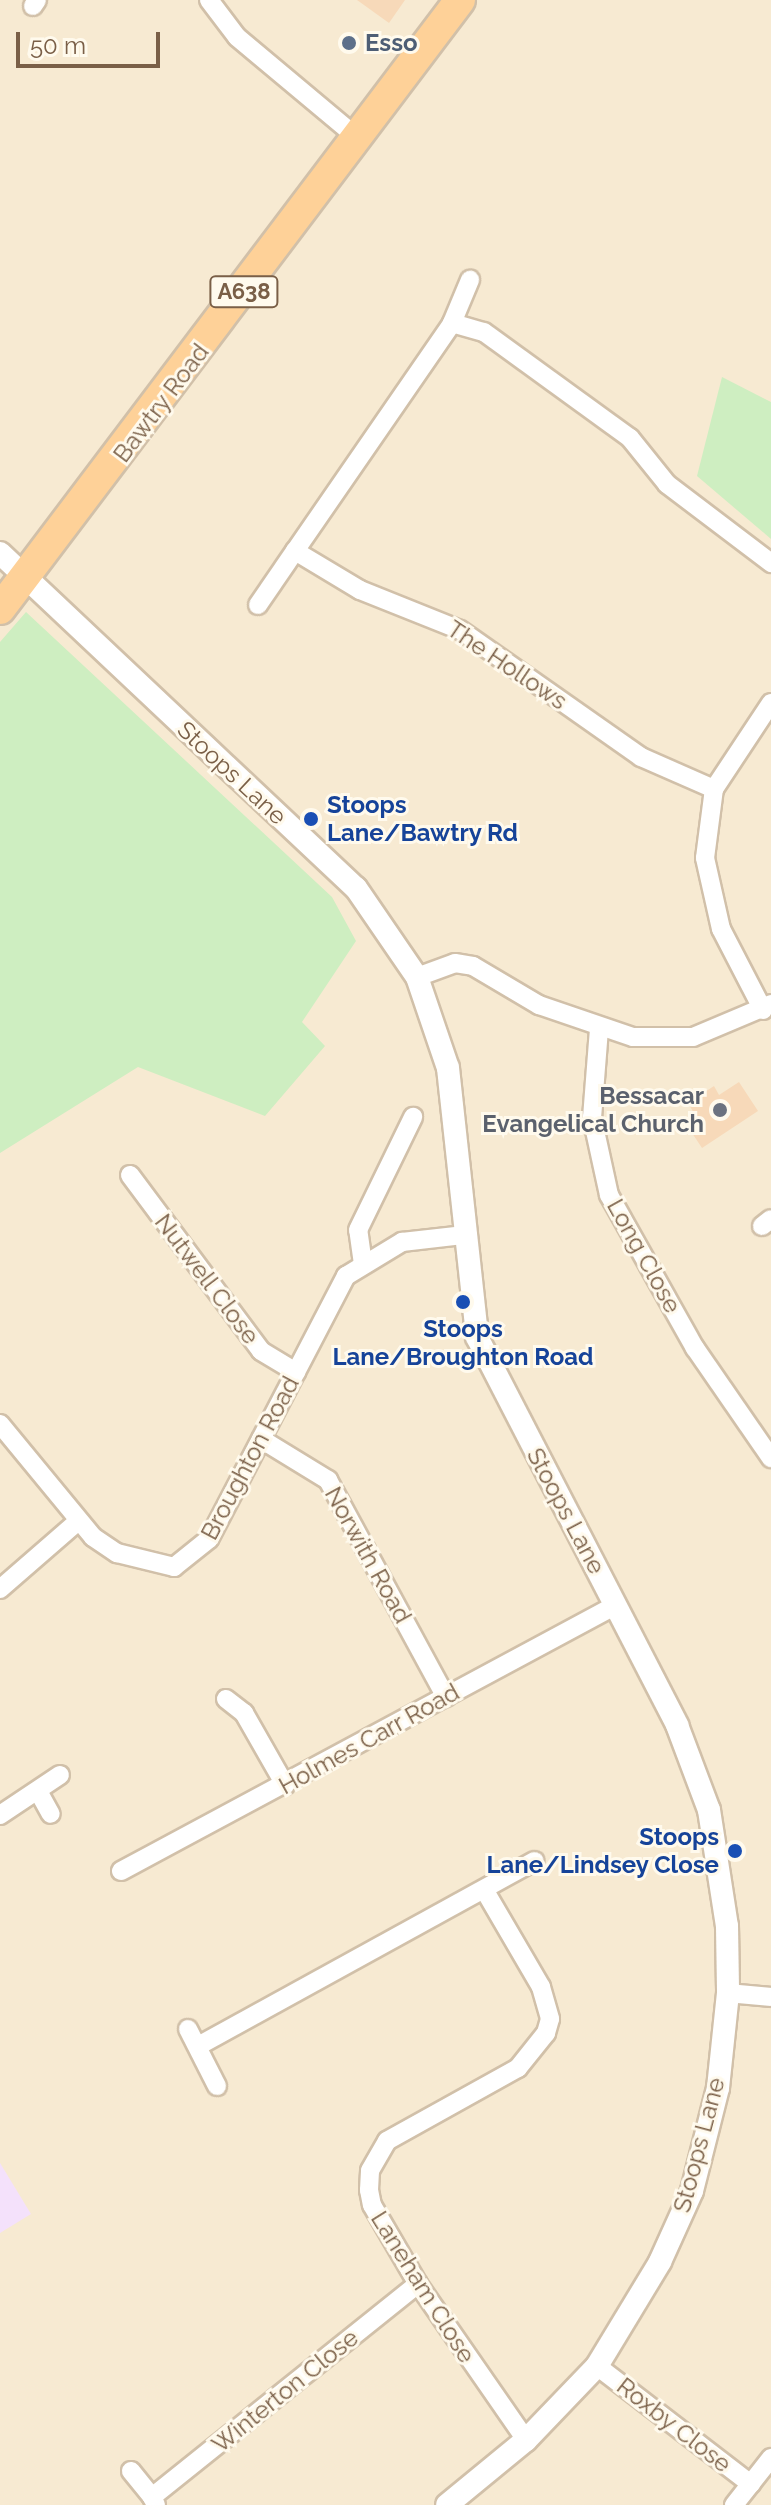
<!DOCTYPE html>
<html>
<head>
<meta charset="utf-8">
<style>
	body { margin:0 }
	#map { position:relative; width:771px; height:2505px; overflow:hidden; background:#fef7e5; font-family:Raleway,sans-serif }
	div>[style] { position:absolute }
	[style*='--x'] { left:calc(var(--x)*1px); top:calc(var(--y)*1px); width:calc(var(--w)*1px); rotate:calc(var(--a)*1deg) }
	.residential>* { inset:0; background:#f7ead2; transform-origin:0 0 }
	.education>* { inset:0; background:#f4e1fb }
	.green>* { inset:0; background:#ceeec1 }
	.building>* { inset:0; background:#f7d9b9 }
	.roads { filter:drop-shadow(2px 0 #d1c0a9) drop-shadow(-2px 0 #d1c0a9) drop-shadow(0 2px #d1c0a9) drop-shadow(0 -2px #d1c0a9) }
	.minor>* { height:18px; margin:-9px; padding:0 9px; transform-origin:9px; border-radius:9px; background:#fff }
	.tertiary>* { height:22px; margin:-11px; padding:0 11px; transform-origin:11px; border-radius:11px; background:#fff }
	.trunk>* { height:30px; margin:-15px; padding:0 15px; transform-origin:15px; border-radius:15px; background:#fed198 }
	.dots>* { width:22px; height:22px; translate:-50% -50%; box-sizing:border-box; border:4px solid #fffaed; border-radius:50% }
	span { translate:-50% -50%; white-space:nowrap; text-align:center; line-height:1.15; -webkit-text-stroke:6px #fffaed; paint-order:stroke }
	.shield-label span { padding:2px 6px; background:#fffaed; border:2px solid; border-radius:6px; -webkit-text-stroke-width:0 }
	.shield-label { font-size:22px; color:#7a5f47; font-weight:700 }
	.service-label { font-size:24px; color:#4e5e75; font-weight:700 }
	.left { translate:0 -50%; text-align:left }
	.street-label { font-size:24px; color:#7a5f47 }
	.transit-label { font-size:24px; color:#164399; font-weight:700 }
	.right { translate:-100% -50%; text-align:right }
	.worship-label { font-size:24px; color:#5b616d; font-weight:700 }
	.scale { position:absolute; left:16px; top:32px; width:144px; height:36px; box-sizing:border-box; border:4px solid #7a5f47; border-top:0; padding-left:10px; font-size:24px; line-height:28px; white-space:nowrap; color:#7a5f47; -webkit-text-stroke:6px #fffaed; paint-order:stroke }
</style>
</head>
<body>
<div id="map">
	<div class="residential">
		<i style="left:0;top:0;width:771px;height:2505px"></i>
	</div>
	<div class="education">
		<i style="clip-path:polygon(0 2163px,31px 2214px,0 2233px)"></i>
	</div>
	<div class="green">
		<i style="clip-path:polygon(722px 377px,771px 402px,771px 539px,697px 476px)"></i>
		<i style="clip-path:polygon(26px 612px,332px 897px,356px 941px,302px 1022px,325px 1046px,265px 1116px,138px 1067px,0 1153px,0 642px)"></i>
	</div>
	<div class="building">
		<i style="clip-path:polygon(357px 0,405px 0,389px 23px)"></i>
		<i style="clip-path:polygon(739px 1082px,758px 1111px,702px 1148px,688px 1127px,698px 1120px,688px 1103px,714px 1086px,719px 1095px)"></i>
	</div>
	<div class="roads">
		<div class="minor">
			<i style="--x:209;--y:0;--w:46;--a:52.9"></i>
			<i style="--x:237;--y:37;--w:158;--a:39.9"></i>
			<i style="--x:33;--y:6;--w:7;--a:-56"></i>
			<i style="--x:452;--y:323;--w:47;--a:-67.3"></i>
			<i style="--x:258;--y:605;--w:65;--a:-55.6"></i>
			<i style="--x:714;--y:789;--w:80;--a:-156.3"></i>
			<i style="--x:641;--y:757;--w:221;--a:-144.9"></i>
			<i style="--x:460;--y:630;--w:108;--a:-158.2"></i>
			<i style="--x:360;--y:590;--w:76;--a:-149"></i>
			<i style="--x:295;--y:551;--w:277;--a:-55.4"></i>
			<i style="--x:452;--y:323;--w:33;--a:16"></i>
			<i style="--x:484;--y:332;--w:180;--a:36"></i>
			<i style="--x:630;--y:438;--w:59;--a:51.2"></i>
			<i style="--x:667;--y:484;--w:131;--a:37.2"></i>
			<i style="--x:417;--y:977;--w:40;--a:-20.2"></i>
			<i style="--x:455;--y:963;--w:18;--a:9"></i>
			<i style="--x:473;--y:966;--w:77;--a:30.6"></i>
			<i style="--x:539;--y:1005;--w:99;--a:18.8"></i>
			<i style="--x:633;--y:1037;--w:60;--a:0"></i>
			<i style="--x:693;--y:1037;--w:85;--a:-22.9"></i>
			<i style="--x:763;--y:1010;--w:91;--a:-117.4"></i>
			<i style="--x:721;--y:929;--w:73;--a:-102.7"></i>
			<i style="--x:705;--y:858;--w:70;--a:-82.6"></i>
			<i style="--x:714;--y:789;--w:103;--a:-56.5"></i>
			<i style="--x:599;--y:1029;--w:88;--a:94.5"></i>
			<i style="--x:592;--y:1117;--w:80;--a:77.7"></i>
			<i style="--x:609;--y:1195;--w:176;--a:60.7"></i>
			<i style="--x:695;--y:1348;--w:134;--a:55.4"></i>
			<i style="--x:130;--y:1175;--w:219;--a:53.3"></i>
			<i style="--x:261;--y:1351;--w:41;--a:31"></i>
			<i style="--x:762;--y:1226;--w:11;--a:-38"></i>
			<i style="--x:363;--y:1264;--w:34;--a:-98"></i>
			<i style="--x:358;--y:1230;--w:126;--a:-64"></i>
			<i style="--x:0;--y:1424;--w:146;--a:50.5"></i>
			<i style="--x:93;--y:1537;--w:29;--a:34"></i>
			<i style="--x:117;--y:1553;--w:59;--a:13.8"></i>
			<i style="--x:174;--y:1567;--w:45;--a:-38.7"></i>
			<i style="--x:209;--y:1539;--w:297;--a:-62.5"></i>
			<i style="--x:346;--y:1276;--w:66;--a:-31.3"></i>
			<i style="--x:402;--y:1242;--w:61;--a:-6.5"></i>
			<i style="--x:261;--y:1439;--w:79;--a:31.5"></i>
			<i style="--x:328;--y:1480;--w:247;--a:61.5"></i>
			<i style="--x:0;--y:1589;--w:101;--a:-41"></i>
			<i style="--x:226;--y:1699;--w:23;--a:38"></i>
			<i style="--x:244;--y:1713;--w:83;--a:60.3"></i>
			<i style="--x:38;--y:1791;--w:26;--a:61"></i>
			<i style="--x:0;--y:1815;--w:72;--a:-33.7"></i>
			<i style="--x:121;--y:1871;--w:562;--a:-28.25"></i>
			<i style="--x:485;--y:1891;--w:111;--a:59.7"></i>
			<i style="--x:541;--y:1987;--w:33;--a:74"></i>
			<i style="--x:550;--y:2019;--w:15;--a:106"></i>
			<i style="--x:546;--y:2033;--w:45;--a:128.7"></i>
			<i style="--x:518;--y:2068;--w:150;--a:150.9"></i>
			<i style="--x:387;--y:2141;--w:34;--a:120"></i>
			<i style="--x:370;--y:2171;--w:19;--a:93"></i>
			<i style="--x:369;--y:2190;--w:15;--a:79"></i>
			<i style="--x:372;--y:2205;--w:91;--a:59.8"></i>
			<i style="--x:418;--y:2284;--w:190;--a:55.3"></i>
			<i style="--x:728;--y:1993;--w:43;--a:5.3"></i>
			<i style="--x:188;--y:2029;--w:64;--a:63"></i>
			<i style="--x:198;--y:2046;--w:384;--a:-28.8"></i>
			<i style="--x:597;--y:2366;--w:194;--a:37.5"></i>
			<i style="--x:131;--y:2471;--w:33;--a:51"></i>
			<i style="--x:156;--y:2505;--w:9;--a:-117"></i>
			<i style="--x:152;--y:2497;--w:341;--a:-38.7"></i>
			<i style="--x:734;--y:2505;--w:60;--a:-51.8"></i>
		</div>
		<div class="tertiary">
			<i style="--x:0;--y:553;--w:489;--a:43.3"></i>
			<i style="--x:356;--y:888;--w:108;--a:55.6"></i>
			<i style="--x:417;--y:977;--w:96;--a:71.2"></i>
			<i style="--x:448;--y:1068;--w:271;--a:83.8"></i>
			<i style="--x:477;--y:1337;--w:437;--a:62.7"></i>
			<i style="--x:677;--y:1725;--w:91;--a:69.4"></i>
			<i style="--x:709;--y:1810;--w:117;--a:81.2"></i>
			<i style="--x:727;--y:1926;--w:67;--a:89.1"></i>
			<i style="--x:728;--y:1993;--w:96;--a:96"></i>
			<i style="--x:718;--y:2088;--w:106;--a:104.2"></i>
			<i style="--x:692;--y:2191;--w:78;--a:114.3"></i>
			<i style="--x:660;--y:2262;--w:122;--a:121.2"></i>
			<i style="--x:597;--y:2366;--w:103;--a:133.8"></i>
			<i style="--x:526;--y:2440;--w:102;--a:140.6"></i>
		</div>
		<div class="trunk">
			<i style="--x:0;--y:609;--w:763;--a:-52.93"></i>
		</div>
	</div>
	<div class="dots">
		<i style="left:349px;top:43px;background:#5c6f8a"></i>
		<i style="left:311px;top:819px;background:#1a4fb4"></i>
		<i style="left:720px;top:1110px;background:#6b7280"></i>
		<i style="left:463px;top:1302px;background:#1a4fb4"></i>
		<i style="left:735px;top:1851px;background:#1a4fb4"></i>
	</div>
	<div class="shield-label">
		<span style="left:244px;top:292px">A638</span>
	</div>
	<div class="service-label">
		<span class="left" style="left:365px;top:43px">Esso</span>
	</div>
	<div class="street-label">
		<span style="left:161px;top:403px;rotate:-53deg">Bawtry Road</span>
		<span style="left:507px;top:665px;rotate:34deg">The Hollows</span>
		<span style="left:232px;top:773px;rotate:43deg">Stoops Lane</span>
		<span style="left:644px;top:1256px;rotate:61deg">Long Close</span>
		<span style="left:207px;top:1279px;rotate:53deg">Nutwell Close</span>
		<span style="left:250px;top:1458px;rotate:-62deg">Broughton Road</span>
		<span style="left:566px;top:1511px;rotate:62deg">Stoops Lane</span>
		<span style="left:368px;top:1555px;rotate:61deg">Norwith Road</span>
		<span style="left:369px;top:1739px;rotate:-29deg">Holmes Carr Road</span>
		<span style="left:699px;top:2145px;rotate:-75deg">Stoops Lane</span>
		<span style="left:423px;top:2287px;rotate:58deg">Laneham Close</span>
		<span style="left:285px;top:2391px;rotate:-39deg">Winterton Close</span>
		<span style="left:674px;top:2425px;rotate:38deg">Roxby Close</span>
	</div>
	<div class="transit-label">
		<span class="left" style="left:327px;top:819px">Stoops<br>Lane/Bawtry Rd</span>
		<span style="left:463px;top:1343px">Stoops<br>Lane/Broughton Road</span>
		<span class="right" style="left:719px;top:1851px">Stoops<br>Lane/Lindsey Close</span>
	</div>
	<div class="worship-label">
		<span class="right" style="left:704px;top:1110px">Bessacar<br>Evangelical Church</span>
	</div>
	<div class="scale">50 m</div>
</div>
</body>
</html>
